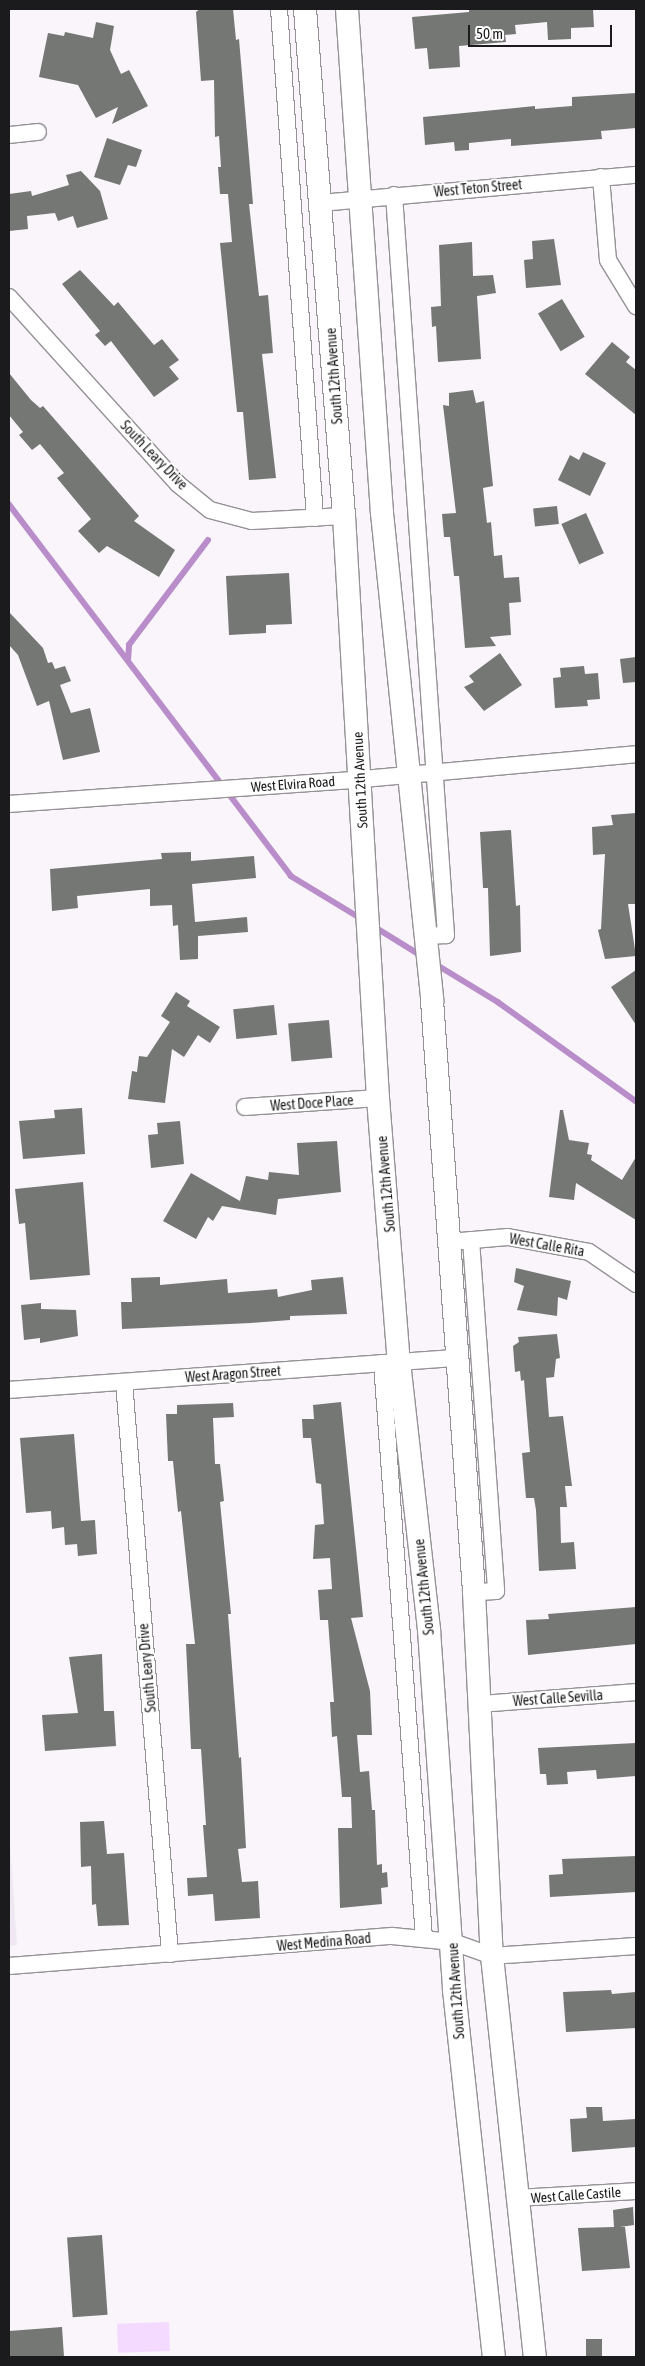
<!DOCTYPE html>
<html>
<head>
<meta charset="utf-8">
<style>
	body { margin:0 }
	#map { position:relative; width:645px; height:2366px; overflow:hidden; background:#f9f5fa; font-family:"Asap Condensed",sans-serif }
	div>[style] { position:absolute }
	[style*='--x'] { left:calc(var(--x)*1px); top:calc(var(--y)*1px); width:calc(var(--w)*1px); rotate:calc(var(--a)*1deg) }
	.built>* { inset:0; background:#efe7f2 }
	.green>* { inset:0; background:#f4dafe; transform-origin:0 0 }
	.stream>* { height:5.5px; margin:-2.75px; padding:0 2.75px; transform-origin:2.75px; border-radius:2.75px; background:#b98dc9 }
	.building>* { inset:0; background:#747773; transform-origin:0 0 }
	.roads { filter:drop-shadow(1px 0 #959296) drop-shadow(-1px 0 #959296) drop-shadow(0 1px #959296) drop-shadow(0 -1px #959296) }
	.street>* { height:16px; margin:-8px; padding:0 8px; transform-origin:8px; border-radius:8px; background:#fff }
	.secondary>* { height:22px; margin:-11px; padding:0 11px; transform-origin:11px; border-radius:11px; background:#fff }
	span { translate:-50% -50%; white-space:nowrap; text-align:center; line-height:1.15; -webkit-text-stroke:4px #fff; paint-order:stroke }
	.street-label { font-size:14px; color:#1b1a1c }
	.frame { position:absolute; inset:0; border:10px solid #1b1a1c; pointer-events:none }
	.scale { position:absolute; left:468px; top:25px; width:144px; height:22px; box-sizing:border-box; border:2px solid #1b1a1c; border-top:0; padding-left:6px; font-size:15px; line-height:18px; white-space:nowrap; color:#1b1a1c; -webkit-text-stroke:4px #fff; paint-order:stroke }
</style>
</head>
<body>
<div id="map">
	<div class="built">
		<i style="clip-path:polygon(9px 1829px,17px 1945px,9px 1946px)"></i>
	</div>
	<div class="green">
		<i style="left:169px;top:2322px;width:29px;height:52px;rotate:88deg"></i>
	</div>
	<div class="stream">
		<i style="--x:9;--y:504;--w:467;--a:52.8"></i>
		<i style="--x:291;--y:876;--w:83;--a:31.2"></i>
		<i style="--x:128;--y:661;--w:16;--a:-86"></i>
		<i style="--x:129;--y:645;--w:131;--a:-53"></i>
		<i style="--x:375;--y:927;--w:55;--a:31.7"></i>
		<i style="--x:434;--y:963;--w:75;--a:31.4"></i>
		<i style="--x:498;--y:1002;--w:170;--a:35.7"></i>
	</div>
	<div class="building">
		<i style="clip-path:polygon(200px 9px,233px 9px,236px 40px,239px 39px,253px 204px,249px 204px,259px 296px,268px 295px,273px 353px,262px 354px,276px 478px,249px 480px,243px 412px,237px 412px,220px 243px,232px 242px,228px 194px,220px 194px,218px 167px,221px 167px,219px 136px,215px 137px,214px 80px,201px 81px,196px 12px)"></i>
		<i style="clip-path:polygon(469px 9px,593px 9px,594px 27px,571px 28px,571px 39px,548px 40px,547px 22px,515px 25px,516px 34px,505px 35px,506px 42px,459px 46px,460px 67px,429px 69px,427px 48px,415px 49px,412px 17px,469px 12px)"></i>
		<i style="clip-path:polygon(96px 22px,114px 26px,110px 50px,121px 74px,129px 70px,148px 106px,112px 124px,118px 107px,96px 118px,78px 85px,39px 77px,48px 33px,64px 36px,65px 32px,93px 38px)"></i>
		<i style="clip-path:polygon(636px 93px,636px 128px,601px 131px,602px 139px,511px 146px,511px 139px,469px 143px,469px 150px,455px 151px,454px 142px,425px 145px,423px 117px,535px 106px,535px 109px,572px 106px,572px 97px)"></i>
		<i style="clip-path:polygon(107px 138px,142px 150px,136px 167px,128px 165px,120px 185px,94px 177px)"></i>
		<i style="clip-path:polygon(81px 171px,100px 191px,108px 219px,77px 228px,73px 216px,58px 221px,55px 213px,27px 216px,28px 229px,9px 231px,9px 194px,31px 191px,32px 196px,69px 185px,66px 175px)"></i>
		<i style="clip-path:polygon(554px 239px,561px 285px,526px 288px,524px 260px,533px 259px,532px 241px)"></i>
		<i style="clip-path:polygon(472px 242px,473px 276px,493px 275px,496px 293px,477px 296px,481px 359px,438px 362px,436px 326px,432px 327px,431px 307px,441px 306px,439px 245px)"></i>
		<i style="clip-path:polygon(80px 270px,114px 306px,118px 302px,154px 345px,162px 339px,179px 360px,169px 367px,179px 379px,154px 397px,111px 341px,105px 346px,95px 335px,100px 331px,62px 284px)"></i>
		<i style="left:562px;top:299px;width:44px;height:28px;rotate:59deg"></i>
		<i style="clip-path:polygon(612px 342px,630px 357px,626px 362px,636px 370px,636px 415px,585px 374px)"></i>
		<i style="clip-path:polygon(9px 373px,31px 400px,40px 408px,43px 406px,139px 516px,134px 521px,175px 550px,159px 577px,107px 546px,99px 553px,78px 531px,91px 519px,57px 478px,64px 473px,40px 444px,32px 450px,19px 435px,23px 432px,9px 415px)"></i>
		<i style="clip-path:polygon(473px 390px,476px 403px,484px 401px,493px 486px,483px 488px,487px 523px,491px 522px,494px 556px,502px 555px,504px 578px,519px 577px,521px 602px,509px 603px,511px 635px,490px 637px,496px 646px,465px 648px,459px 576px,454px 576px,450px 537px,444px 537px,442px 514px,456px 513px,443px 405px,449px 406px,449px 393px)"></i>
		<i style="clip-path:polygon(583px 452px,606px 463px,590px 496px,558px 480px,570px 455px,579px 460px)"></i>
		<i style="left:557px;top:506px;width:18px;height:24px;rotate:84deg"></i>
		<i style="left:586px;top:513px;width:44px;height:27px;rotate:66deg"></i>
		<i style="clip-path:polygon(289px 573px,292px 624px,266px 625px,266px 633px,229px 635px,226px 576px)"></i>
		<i style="clip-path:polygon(9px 612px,43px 648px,48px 663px,52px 662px,55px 669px,65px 666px,71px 681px,60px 685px,71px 713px,90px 708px,100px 752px,63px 760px,49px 701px,37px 706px,18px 655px,9px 645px)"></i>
		<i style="clip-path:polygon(500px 653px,522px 685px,484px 711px,464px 687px,474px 682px,469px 676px)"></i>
		<i style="clip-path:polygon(636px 657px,636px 682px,623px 683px,620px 659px)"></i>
		<i style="clip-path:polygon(584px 666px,585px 674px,598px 673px,600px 699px,587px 700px,588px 706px,555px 708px,553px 678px,561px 677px,560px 668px)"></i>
		<i style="clip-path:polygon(636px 813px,636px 904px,628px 904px,636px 956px,605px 959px,598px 930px,601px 929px,605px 854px,593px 855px,592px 827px,613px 825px,611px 815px)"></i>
		<i style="clip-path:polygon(511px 830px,516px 906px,520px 905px,521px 952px,490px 956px,488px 888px,483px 888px,480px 832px)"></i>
		<i style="clip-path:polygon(191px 852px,191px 861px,254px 856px,256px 878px,192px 884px,195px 922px,247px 917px,248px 932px,198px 936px,198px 959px,180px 960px,178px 925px,173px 926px,172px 905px,150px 906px,150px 889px,77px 896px,78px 908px,52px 911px,50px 869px,162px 859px,161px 853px)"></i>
		<i style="clip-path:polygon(636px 970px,636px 1025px,611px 987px)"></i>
		<i style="clip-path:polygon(176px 992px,190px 1001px,187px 1006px,220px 1027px,210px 1043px,198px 1035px,184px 1057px,172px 1049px,165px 1103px,128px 1099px,132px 1071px,137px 1072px,139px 1056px,147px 1057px,170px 1022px,161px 1016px)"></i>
		<i style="left:274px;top:1005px;width:30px;height:41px;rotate:84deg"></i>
		<i style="left:329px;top:1020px;width:38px;height:41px;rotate:85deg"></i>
		<i style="clip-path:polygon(82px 1108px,85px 1154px,23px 1159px,19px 1121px,55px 1118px,54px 1110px)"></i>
		<i style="clip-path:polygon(560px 1110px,563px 1110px,569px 1140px,589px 1143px,587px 1154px,592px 1155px,591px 1160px,622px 1180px,636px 1157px,636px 1220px,576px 1183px,574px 1200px,549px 1197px)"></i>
		<i style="clip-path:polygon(180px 1121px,184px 1164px,151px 1168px,148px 1135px,158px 1134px,157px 1123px)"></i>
		<i style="clip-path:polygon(337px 1141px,341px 1192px,278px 1199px,276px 1215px,222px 1206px,213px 1221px,208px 1217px,196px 1239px,163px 1221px,191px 1173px,240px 1201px,246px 1176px,268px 1180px,269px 1172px,299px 1175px,297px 1143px)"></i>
		<i style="clip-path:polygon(83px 1182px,90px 1275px,30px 1280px,25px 1223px,19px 1224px,15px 1189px)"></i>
		<i style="clip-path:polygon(516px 1268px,571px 1281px,567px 1300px,558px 1297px,557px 1316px,517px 1310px,524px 1286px,514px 1282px)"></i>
		<i style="clip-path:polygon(160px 1277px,160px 1285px,227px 1279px,228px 1293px,277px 1289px,278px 1297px,312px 1290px,311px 1280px,343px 1277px,347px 1314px,290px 1316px,290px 1320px,251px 1323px,122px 1329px,121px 1302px,132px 1302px,131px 1278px)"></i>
		<i style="clip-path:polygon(41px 1303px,41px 1309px,76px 1310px,78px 1336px,40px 1343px,40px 1338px,24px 1340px,21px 1305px)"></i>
		<i style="clip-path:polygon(557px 1334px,560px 1358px,556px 1359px,554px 1377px,546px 1378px,549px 1417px,563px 1416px,572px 1486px,565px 1486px,567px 1507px,560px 1507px,561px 1543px,574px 1542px,576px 1569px,539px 1571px,536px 1510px,534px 1498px,526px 1498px,522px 1453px,530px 1452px,524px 1380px,521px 1381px,520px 1371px,515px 1372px,513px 1346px,519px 1342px,518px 1337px)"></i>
		<i style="clip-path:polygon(341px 1402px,363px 1617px,351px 1618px,370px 1691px,372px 1735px,357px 1735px,360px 1772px,369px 1771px,372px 1810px,375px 1810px,377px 1865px,382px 1864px,382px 1873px,387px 1872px,388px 1887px,381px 1888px,382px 1904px,340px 1908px,338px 1828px,352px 1828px,351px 1797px,342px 1797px,337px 1736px,332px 1737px,330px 1702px,334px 1702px,328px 1620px,320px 1620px,318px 1590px,332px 1589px,330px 1558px,313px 1559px,315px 1525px,324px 1524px,321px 1484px,316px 1483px,311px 1438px,303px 1438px,302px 1419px,314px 1419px,313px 1405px)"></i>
		<i style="clip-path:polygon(233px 1403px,234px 1417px,213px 1418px,215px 1464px,220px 1464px,224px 1501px,220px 1502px,231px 1614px,228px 1614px,239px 1758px,241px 1757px,246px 1848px,238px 1849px,242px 1882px,258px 1881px,260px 1918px,215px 1921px,213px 1894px,188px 1896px,187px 1878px,207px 1877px,203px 1825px,206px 1825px,201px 1749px,191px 1749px,186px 1644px,195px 1644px,181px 1511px,178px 1512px,173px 1461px,168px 1461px,166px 1414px,177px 1414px,177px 1405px)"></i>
		<i style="clip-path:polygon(74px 1434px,81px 1521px,95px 1520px,97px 1554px,78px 1556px,77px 1544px,65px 1545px,64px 1527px,52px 1529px,51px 1511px,26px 1513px,20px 1438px)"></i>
		<i style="clip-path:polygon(636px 1607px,636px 1644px,528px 1655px,526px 1620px,549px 1619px,548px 1614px)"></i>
		<i style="clip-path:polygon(102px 1654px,104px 1711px,114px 1711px,116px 1746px,45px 1751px,42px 1715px,78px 1713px,69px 1657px)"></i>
		<i style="clip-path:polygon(636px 1743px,636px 1776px,597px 1779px,596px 1770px,567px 1772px,568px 1784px,547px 1785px,546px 1774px,540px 1774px,538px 1748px)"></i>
		<i style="clip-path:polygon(104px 1821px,107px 1854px,124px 1853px,129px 1925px,98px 1926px,96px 1904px,92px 1905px,91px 1866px,81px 1867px,80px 1822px)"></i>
		<i style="clip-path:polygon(636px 1856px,636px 1892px,550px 1897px,549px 1875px,563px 1874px,562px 1859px)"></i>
		<i style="clip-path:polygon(611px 1990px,612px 1994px,636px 1992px,636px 2028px,566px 2032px,563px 1992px)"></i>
		<i style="clip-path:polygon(586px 2107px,602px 2107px,603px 2121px,636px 2119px,636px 2147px,572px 2152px,570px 2119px,587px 2118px)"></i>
		<i style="clip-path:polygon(633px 2207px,634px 2225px,620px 2227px,625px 2227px,630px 2268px,582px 2271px,578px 2228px,614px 2227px,613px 2210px)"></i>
		<i style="left:102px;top:2235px;width:80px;height:35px;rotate:86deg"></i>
		<i style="clip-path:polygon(62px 2327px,64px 2357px,9px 2357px,9px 2331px)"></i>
		<i style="left:602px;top:2339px;width:18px;height:16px;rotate:90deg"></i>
	</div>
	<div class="roads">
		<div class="street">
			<i style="--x:279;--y:9;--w:510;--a:85.95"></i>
			<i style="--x:9;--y:135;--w:29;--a:-6"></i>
			<i style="--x:601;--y:177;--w:83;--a:85.2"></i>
			<i style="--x:608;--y:260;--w:54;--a:58.7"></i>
			<i style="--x:394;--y:195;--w:742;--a:85.98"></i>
			<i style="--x:446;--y:935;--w:20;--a:177"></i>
			<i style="--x:320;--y:203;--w:317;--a:-5.1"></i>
			<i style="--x:9;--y:297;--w:252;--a:47.9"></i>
			<i style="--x:178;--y:484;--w:41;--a:39.1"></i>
			<i style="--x:210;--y:510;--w:43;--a:14.7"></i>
			<i style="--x:252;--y:521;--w:92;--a:-3.1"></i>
			<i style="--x:9;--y:804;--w:355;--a:-4"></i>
			<i style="--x:363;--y:779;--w:274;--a:-5.2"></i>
			<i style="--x:245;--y:1107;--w:133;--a:-3.9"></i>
			<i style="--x:471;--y:1240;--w:352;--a:85.9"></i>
			<i style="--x:496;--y:1591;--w:22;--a:177"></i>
			<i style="--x:461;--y:1241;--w:47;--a:-4.9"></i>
			<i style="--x:508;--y:1237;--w:82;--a:10.5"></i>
			<i style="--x:589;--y:1252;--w:57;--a:34.2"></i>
			<i style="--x:382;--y:1363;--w:576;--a:85.82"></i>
			<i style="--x:124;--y:1382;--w:574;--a:85.4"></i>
			<i style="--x:9;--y:1390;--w:449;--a:-4.1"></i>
			<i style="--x:480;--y:1704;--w:156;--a:-4.4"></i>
			<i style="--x:9;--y:1966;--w:384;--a:-4.5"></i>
			<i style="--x:392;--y:1936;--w:61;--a:5.6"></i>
			<i style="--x:453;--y:1942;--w:41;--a:19.7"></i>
			<i style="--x:492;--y:1956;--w:144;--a:-4"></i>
			<i style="--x:516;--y:2198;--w:120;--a:-3.3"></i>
		</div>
		<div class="secondary">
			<i style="--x:305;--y:9;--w:508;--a:85.6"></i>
			<i style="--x:344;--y:516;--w:583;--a:86.66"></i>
			<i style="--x:378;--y:1098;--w:265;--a:85.5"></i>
			<i style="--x:399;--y:1362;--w:270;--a:83.6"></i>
			<i style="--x:429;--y:1630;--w:361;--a:86"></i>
			<i style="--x:454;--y:1990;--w:369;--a:83.8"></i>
			<i style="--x:347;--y:9;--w:505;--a:86.03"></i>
			<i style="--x:382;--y:513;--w:490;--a:84.1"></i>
			<i style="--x:432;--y:1000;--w:593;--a:85.94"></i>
			<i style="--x:474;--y:1592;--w:364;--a:87.2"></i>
			<i style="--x:492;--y:1956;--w:403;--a:83.9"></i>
		</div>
	</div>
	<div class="street-label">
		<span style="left:478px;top:188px;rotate:-5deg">West Teton Street</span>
		<span style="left:334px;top:376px;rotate:-94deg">South 12th Avenue</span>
		<span style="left:154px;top:455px;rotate:46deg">South Leary Drive</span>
		<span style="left:360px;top:780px;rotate:-93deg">South 12th Avenue</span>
		<span style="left:293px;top:784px;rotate:-4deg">West Elvira Road</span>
		<span style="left:312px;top:1103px;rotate:-4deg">West Doce Place</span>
		<span style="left:386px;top:1184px;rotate:-95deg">South 12th Avenue</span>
		<span style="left:547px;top:1245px;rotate:10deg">West Calle Rita</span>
		<span style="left:233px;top:1374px;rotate:-4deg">West Aragon Street</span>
		<span style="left:424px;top:1587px;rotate:-96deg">South 12th Avenue</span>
		<span style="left:147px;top:1668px;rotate:-95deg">South Leary Drive</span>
		<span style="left:558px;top:1698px;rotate:-4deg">West Calle Sevilla</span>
		<span style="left:324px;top:1942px;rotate:-5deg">West Medina Road</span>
		<span style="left:456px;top:1991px;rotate:-94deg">South 12th Avenue</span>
		<span style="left:576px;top:2195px;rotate:-4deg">West Calle Castile</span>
	</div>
	<div class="frame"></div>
	<div class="scale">50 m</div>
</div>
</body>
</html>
